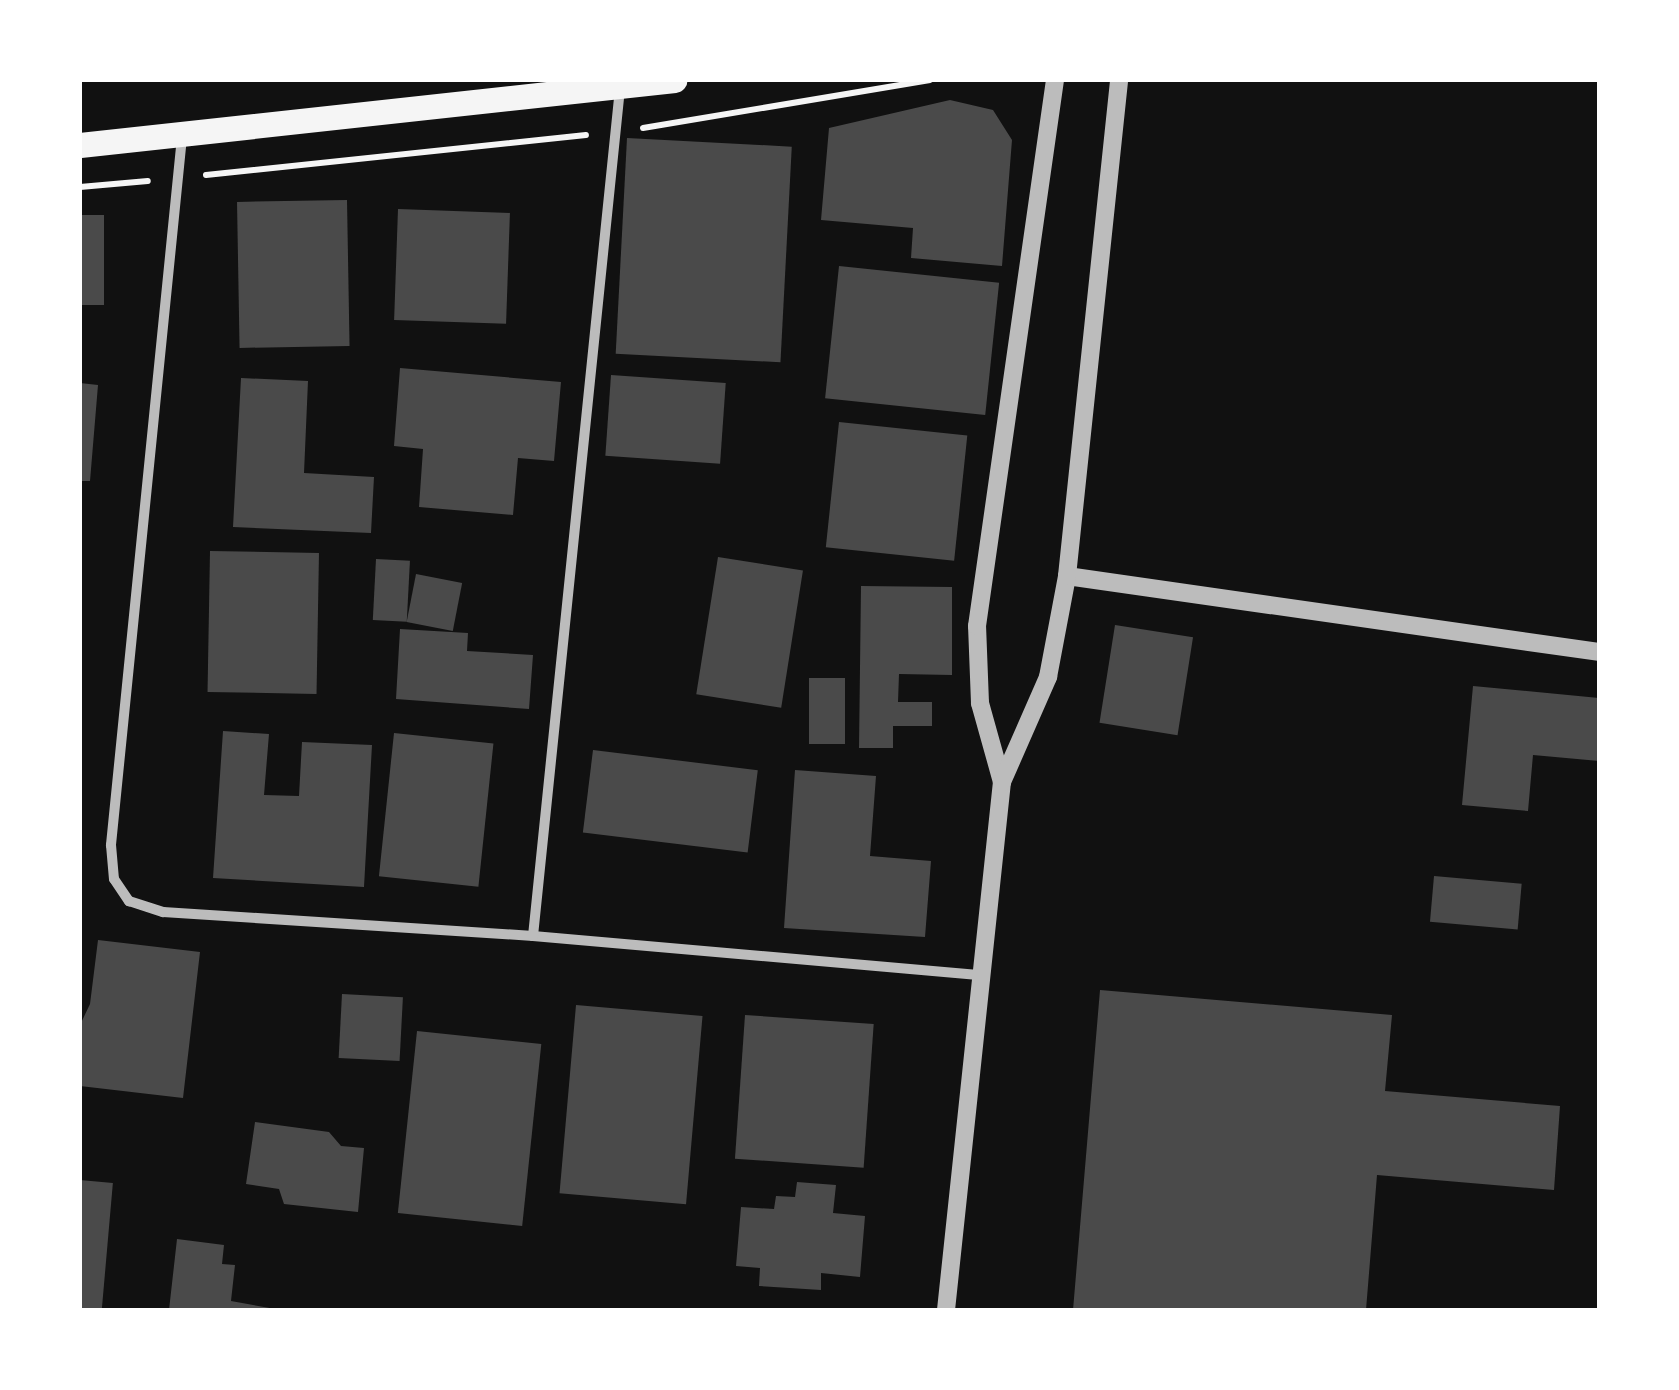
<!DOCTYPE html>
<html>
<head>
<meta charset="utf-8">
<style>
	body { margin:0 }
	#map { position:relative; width:1679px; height:1390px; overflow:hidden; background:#111; font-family:Montserrat,sans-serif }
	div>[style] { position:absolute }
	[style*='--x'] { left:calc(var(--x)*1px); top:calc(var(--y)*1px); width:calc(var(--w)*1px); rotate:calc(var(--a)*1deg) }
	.building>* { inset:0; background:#4a4a4a; transform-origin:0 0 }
	.path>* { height:6px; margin:-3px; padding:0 3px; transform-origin:3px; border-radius:3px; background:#f5f5f5 }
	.minor>* { height:10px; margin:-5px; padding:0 5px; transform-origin:5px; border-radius:5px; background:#bcbcbc }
	.tertiary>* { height:18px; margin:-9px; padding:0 9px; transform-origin:9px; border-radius:9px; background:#bcbcbc }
	.primary>* { height:25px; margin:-12.5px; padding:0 12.5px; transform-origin:12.5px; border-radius:12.5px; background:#f5f5f5 }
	span { translate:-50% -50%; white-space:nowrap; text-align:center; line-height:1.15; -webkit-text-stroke:8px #fff; paint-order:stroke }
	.frame { position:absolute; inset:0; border:82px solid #fff; pointer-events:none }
</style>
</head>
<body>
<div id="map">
	<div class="building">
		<i style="clip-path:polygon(950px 100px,993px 110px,1012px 140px,1002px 266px,911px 258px,913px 228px,821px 220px,829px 128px)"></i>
		<i style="left:627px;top:138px;width:165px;height:216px;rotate:3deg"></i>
		<i style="left:347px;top:200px;width:146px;height:110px;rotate:89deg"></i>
		<i style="left:398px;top:209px;width:112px;height:111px;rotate:2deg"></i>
		<i style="left:80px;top:215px;width:24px;height:90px"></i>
		<i style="left:839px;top:266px;width:161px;height:133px;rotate:6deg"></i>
		<i style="clip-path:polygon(400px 368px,561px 382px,554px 461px,518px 458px,513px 515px,419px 507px,423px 449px,394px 446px)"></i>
		<i style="left:611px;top:375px;width:115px;height:81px;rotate:4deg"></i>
		<i style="clip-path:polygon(241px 378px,308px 381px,304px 473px,374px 477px,371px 533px,233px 527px)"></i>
		<i style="clip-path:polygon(80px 383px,98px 385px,90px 481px,80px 481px)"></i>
		<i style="left:839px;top:422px;width:129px;height:126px;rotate:6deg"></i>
		<i style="left:210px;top:551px;width:109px;height:141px;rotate:1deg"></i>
		<i style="left:718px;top:557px;width:86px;height:139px;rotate:9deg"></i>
		<i style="left:376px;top:559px;width:34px;height:61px;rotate:3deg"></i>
		<i style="left:416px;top:574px;width:47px;height:49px;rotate:11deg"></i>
		<i style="clip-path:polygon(861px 586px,952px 587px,952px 675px,899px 674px,898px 702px,932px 702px,932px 726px,893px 726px,893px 748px,859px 748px)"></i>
		<i style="left:1115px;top:625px;width:79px;height:99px;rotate:9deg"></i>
		<i style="clip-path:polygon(400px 629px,468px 633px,467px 651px,533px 655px,529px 709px,396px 699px)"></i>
		<i style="left:809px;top:678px;width:36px;height:66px"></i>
		<i style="clip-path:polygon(1473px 686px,1599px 698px,1599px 761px,1533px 755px,1528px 811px,1462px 805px)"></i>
		<i style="clip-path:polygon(223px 731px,269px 734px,264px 795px,299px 796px,302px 742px,372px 745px,364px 887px,213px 878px)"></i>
		<i style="left:394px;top:733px;width:100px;height:144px;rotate:6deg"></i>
		<i style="left:593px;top:750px;width:166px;height:83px;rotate:7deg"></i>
		<i style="clip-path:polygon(795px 770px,876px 776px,870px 856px,931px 861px,925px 937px,784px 928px)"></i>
		<i style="left:1434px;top:876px;width:88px;height:46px;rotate:5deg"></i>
		<i style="clip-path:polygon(98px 940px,200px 952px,183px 1098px,80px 1086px,80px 1025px,90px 1004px)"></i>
		<i style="clip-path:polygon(1100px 990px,1392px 1015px,1385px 1091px,1560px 1106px,1554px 1190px,1377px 1175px,1366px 1310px,1073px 1310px)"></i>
		<i style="left:342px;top:994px;width:61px;height:64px;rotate:3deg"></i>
		<i style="left:576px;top:1005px;width:127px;height:189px;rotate:5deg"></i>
		<i style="left:745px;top:1015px;width:129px;height:144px;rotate:4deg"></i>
		<i style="left:417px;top:1031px;width:125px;height:183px;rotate:6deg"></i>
		<i style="clip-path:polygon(255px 1122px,329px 1132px,341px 1146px,364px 1148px,358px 1212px,284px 1204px,279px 1189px,246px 1184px)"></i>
		<i style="left:80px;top:1180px;width:33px;height:130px;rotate:5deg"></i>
		<i style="clip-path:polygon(797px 1182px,836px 1185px,833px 1213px,865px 1216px,860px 1277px,821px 1273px,821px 1290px,759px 1286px,760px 1268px,736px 1266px,741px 1207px,774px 1209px,776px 1196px,795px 1197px)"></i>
		<i style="clip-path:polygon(177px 1239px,224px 1245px,222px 1264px,235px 1265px,231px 1301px,281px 1310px,169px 1310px)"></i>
	</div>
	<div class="path">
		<i style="--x:643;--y:128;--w:291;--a:-9.5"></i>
		<i style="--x:206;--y:175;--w:382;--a:-6"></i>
		<i style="--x:80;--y:187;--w:68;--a:-5"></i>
	</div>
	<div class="minor">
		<i style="--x:182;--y:137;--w:712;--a:95.73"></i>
		<i style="--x:111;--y:845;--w:34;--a:85"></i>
		<i style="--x:114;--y:879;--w:27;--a:56"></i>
		<i style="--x:129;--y:901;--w:36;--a:18"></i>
		<i style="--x:163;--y:912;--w:371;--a:3.7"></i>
		<i style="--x:533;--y:936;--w:447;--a:5"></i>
		<i style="--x:533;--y:936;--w:851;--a:-84.14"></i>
	</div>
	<div class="tertiary">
		<i style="--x:1067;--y:576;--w:537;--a:8.13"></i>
		<i style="--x:1002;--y:782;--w:82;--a:-105.6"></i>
		<i style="--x:980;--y:703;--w:77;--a:-92.2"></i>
		<i style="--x:977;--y:626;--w:552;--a:-81.87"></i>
		<i style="--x:946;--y:1310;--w:531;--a:-83.95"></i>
		<i style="--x:1002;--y:782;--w:115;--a:-66.3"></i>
		<i style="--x:1048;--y:677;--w:103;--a:-79.3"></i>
		<i style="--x:1067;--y:576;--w:499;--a:-84"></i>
	</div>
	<div class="primary">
		<i style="--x:80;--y:145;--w:598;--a:-6.24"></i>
	</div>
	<div class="frame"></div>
</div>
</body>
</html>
